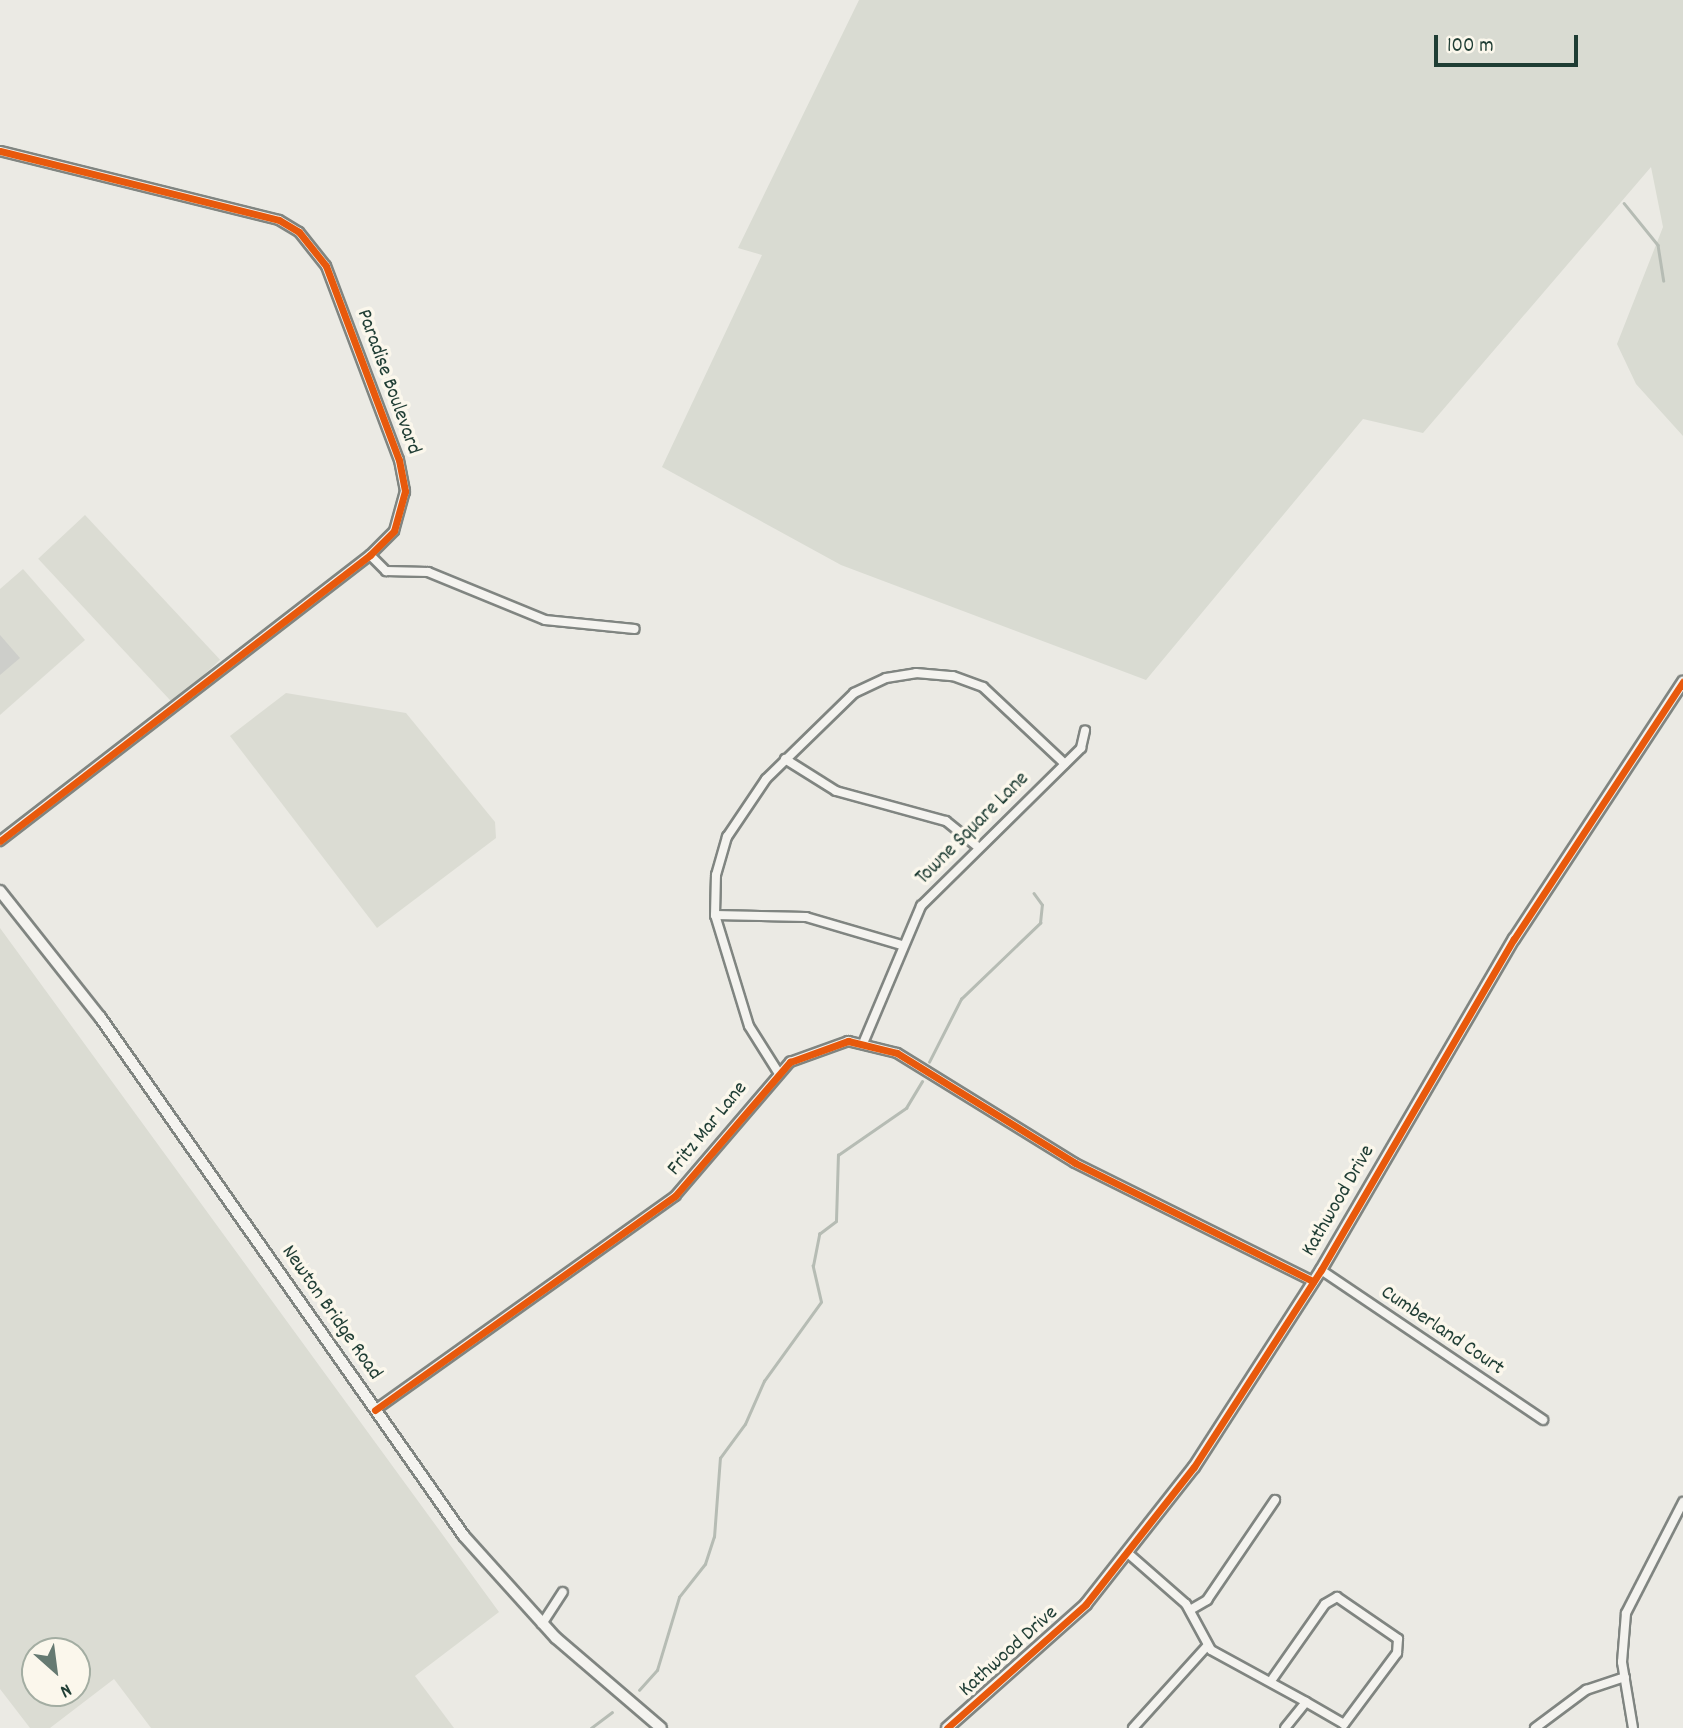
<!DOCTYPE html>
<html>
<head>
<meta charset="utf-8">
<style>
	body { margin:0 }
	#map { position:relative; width:1683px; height:1728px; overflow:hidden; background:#ebeae4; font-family:Dekko,sans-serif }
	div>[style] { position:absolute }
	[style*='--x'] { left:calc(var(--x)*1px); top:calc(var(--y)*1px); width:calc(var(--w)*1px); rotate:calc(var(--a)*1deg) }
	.built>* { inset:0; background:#dbdcd3; transform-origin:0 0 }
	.green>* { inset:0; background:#d9dbd2 }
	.stream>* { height:2.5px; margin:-1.25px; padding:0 1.25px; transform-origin:1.25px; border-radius:1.25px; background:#b6bcb4 }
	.building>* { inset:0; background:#cdceca }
	.roads { filter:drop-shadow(2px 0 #808581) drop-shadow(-2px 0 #808581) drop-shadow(0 2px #808581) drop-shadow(0 -2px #808581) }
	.minor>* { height:8px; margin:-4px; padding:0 4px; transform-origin:4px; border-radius:4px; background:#f4f3ef }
	.tertiary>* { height:10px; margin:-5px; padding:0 5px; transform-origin:5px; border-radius:5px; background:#f4f3ef }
	.secondary>* { height:10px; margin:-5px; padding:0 5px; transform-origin:5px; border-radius:5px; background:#f4f3ef }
	.cycleway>* { height:7px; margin:-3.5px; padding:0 3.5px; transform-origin:3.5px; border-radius:3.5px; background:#e8590c }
	span { translate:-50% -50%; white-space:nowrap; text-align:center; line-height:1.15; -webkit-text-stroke:7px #fbf7ec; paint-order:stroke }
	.street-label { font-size:21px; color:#1f3d34 }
	.north { position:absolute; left:21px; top:1637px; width:70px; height:70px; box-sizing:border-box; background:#fbf7ec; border:2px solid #a3ada2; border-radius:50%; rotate:152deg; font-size:19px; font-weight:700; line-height:28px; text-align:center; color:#1f3d34 }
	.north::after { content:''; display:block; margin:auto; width:24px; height:32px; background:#667a72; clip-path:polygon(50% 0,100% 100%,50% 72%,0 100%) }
	.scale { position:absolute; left:1434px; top:35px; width:144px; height:32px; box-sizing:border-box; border:4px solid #1f3d34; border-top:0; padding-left:9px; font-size:21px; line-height:24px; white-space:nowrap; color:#1f3d34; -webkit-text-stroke:5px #fbf7ec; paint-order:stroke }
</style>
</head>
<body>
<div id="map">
	<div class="built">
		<i style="left:85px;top:515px;width:198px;height:64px;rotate:47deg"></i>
		<i style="clip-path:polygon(23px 569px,85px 640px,0 715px,0 589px)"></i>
		<i style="clip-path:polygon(286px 693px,406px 713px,495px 822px,496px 838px,377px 928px,230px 736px)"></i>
		<i style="clip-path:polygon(evenodd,0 928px,499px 1612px,415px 1676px,454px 1728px,151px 1728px,114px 1679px,50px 1728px,30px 1728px,0 1689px,0 928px,35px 1651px,77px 1651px,77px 1693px,35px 1693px,35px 1651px)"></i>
	</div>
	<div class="green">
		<i style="clip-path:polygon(859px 0,1683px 0,1683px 436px,1636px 384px,1617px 344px,1663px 227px,1651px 167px,1423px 433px,1363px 419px,1146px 680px,841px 565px,662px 467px,762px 255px,738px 248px)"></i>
	</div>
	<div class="stream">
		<i style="--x:1624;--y:203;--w:54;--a:51"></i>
		<i style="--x:1658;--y:245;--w:36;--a:81"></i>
		<i style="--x:929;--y:1062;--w:71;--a:-63.1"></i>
		<i style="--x:961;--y:999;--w:110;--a:-43.9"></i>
		<i style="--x:1040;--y:923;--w:18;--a:-84"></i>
		<i style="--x:1042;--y:905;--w:14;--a:-126"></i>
		<i style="--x:639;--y:1690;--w:27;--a:-48"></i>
		<i style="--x:657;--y:1670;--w:76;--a:-73.2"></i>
		<i style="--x:679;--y:1597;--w:42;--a:-51.8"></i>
		<i style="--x:705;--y:1564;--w:28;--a:-72"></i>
		<i style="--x:714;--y:1537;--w:79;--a:-85.7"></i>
		<i style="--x:720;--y:1458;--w:42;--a:-53.7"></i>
		<i style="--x:745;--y:1424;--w:47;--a:-66.2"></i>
		<i style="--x:764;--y:1381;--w:97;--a:-54.2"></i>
		<i style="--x:821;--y:1302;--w:37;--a:-103"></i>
		<i style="--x:813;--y:1266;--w:33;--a:-79"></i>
		<i style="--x:819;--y:1234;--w:21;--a:-37"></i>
		<i style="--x:836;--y:1221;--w:66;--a:-88.3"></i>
		<i style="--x:838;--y:1155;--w:83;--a:-34.7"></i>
		<i style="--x:906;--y:1108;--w:31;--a:-59"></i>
		<i style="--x:591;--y:1728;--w:26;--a:-37"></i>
	</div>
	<div class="building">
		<i style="clip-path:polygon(0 635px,20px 658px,0 675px)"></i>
	</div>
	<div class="roads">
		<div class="minor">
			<i style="--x:0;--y:151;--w:287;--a:13.9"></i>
			<i style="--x:279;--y:220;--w:23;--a:31"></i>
			<i style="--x:299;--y:232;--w:43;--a:51.5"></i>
			<i style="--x:326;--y:266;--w:207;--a:69.4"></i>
			<i style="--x:399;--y:460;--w:32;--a:79"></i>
			<i style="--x:405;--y:491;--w:41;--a:105.4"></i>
			<i style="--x:394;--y:531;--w:34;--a:135"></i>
			<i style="--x:370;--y:555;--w:468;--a:142.3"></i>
			<i style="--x:370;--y:555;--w:23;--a:45"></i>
			<i style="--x:386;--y:571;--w:42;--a:1.4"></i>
			<i style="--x:428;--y:572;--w:126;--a:22.3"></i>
			<i style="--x:545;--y:620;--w:90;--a:5.7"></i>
			<i style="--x:785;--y:759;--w:60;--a:32.1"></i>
			<i style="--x:836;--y:791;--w:114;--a:15.3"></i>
			<i style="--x:946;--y:821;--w:41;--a:39.1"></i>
			<i style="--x:715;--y:915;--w:91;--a:1.3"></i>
			<i style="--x:806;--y:917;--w:100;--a:16.3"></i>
			<i style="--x:864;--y:1041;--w:147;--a:-67.1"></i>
			<i style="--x:921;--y:906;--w:225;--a:-44.6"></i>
			<i style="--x:1081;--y:748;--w:18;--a:-77"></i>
			<i style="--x:778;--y:1072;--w:54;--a:-122.2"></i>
			<i style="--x:749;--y:1026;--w:116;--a:-107"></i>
			<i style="--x:715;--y:915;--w:40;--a:-88.6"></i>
			<i style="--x:716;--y:875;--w:40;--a:-74"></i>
			<i style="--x:727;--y:837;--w:70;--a:-56.1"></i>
			<i style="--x:766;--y:779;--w:123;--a:-44.3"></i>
			<i style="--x:854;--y:693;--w:35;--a:-25"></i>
			<i style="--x:886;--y:678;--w:30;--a:-9"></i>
			<i style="--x:916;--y:673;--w:37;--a:5"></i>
			<i style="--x:953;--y:676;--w:32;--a:20"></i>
			<i style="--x:983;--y:687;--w:112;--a:43.2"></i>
			<i style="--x:1321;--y:1270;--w:268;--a:34"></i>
			<i style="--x:375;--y:1410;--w:369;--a:-35.5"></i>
			<i style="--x:675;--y:1196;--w:177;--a:-49.4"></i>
			<i style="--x:790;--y:1062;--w:62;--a:-19.9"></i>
			<i style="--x:848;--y:1041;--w:50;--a:13.8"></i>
			<i style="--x:897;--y:1053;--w:209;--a:31.7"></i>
			<i style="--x:1075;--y:1163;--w:266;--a:26.4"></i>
			<i style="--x:1130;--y:1555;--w:74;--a:41.2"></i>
			<i style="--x:1186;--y:1604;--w:52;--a:61.5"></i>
			<i style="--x:1211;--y:1650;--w:108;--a:28.7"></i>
			<i style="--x:1306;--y:1702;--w:33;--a:129"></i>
			<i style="--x:1190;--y:1610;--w:20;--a:-30"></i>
			<i style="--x:1207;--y:1600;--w:121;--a:-55.8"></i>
			<i style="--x:542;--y:1624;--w:38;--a:-57"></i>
			<i style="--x:1273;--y:1678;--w:90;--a:-54.9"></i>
			<i style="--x:1325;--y:1604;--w:14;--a:-30"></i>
			<i style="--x:1337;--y:1597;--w:74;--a:34.5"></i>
			<i style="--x:1398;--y:1639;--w:14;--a:94"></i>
			<i style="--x:1397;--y:1653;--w:89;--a:126.7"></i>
			<i style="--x:1344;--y:1724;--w:44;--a:-149.9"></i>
			<i style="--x:1133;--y:1728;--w:110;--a:-47.9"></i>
			<i style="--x:1535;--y:1728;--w:64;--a:-36.7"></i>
			<i style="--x:1586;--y:1690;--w:41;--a:-18.4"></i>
			<i style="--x:1633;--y:1728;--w:67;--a:-99.5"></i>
			<i style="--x:1622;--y:1662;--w:49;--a:-85.3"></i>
			<i style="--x:1626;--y:1613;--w:125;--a:-62.8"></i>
		</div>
		<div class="tertiary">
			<i style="--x:947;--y:1728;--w:186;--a:-41.7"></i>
			<i style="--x:1086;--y:1604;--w:174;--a:-51.8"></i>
			<i style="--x:1194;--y:1467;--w:234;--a:-57.2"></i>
			<i style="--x:1321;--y:1270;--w:383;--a:-59.8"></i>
			<i style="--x:1514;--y:939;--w:308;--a:-56.7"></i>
		</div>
		<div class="secondary">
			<i style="--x:0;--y:891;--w:161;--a:51.6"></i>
			<i style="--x:100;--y:1017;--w:634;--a:54.96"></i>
			<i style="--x:464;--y:1536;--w:137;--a:48"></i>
			<i style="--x:556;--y:1638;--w:138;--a:40.6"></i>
		</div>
	</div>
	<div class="cycleway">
		<i style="--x:0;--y:151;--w:287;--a:13.9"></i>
		<i style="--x:279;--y:220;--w:23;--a:31"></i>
		<i style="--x:299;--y:232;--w:43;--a:51.5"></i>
		<i style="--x:326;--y:266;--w:207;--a:69.4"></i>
		<i style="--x:399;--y:460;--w:32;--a:79"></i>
		<i style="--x:405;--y:491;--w:41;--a:105.4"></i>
		<i style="--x:394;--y:531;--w:34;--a:135"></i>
		<i style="--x:370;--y:555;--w:468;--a:142.3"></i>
		<i style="--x:375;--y:1410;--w:369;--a:-35.5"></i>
		<i style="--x:675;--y:1196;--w:177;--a:-49.4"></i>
		<i style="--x:790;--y:1062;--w:62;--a:-19.9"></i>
		<i style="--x:848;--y:1041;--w:50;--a:13.8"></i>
		<i style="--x:897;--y:1053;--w:209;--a:31.7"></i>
		<i style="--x:1075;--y:1163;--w:266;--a:26.4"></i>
		<i style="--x:947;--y:1728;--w:186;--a:-41.7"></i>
		<i style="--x:1086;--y:1604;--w:174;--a:-51.8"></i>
		<i style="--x:1194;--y:1467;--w:234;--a:-57.2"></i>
		<i style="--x:1321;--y:1270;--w:383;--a:-59.8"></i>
		<i style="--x:1514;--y:939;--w:308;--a:-56.7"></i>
	</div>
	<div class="street-label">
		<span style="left:388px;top:382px;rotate:70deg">Paradise Boulevard</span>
		<span style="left:973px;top:829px;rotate:-45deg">Towne Square Lane</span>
		<span style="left:708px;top:1129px;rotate:-51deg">Fritz Mar Lane</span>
		<span style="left:1339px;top:1201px;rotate:-60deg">Kathwood Drive</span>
		<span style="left:331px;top:1313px;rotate:55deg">Newton Bridge Road</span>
		<span style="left:1442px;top:1331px;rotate:34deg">Cumberland Court</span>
		<span style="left:1009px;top:1652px;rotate:-42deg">Kathwood Drive</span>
	</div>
	<div class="north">N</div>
	<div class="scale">100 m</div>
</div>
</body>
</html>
